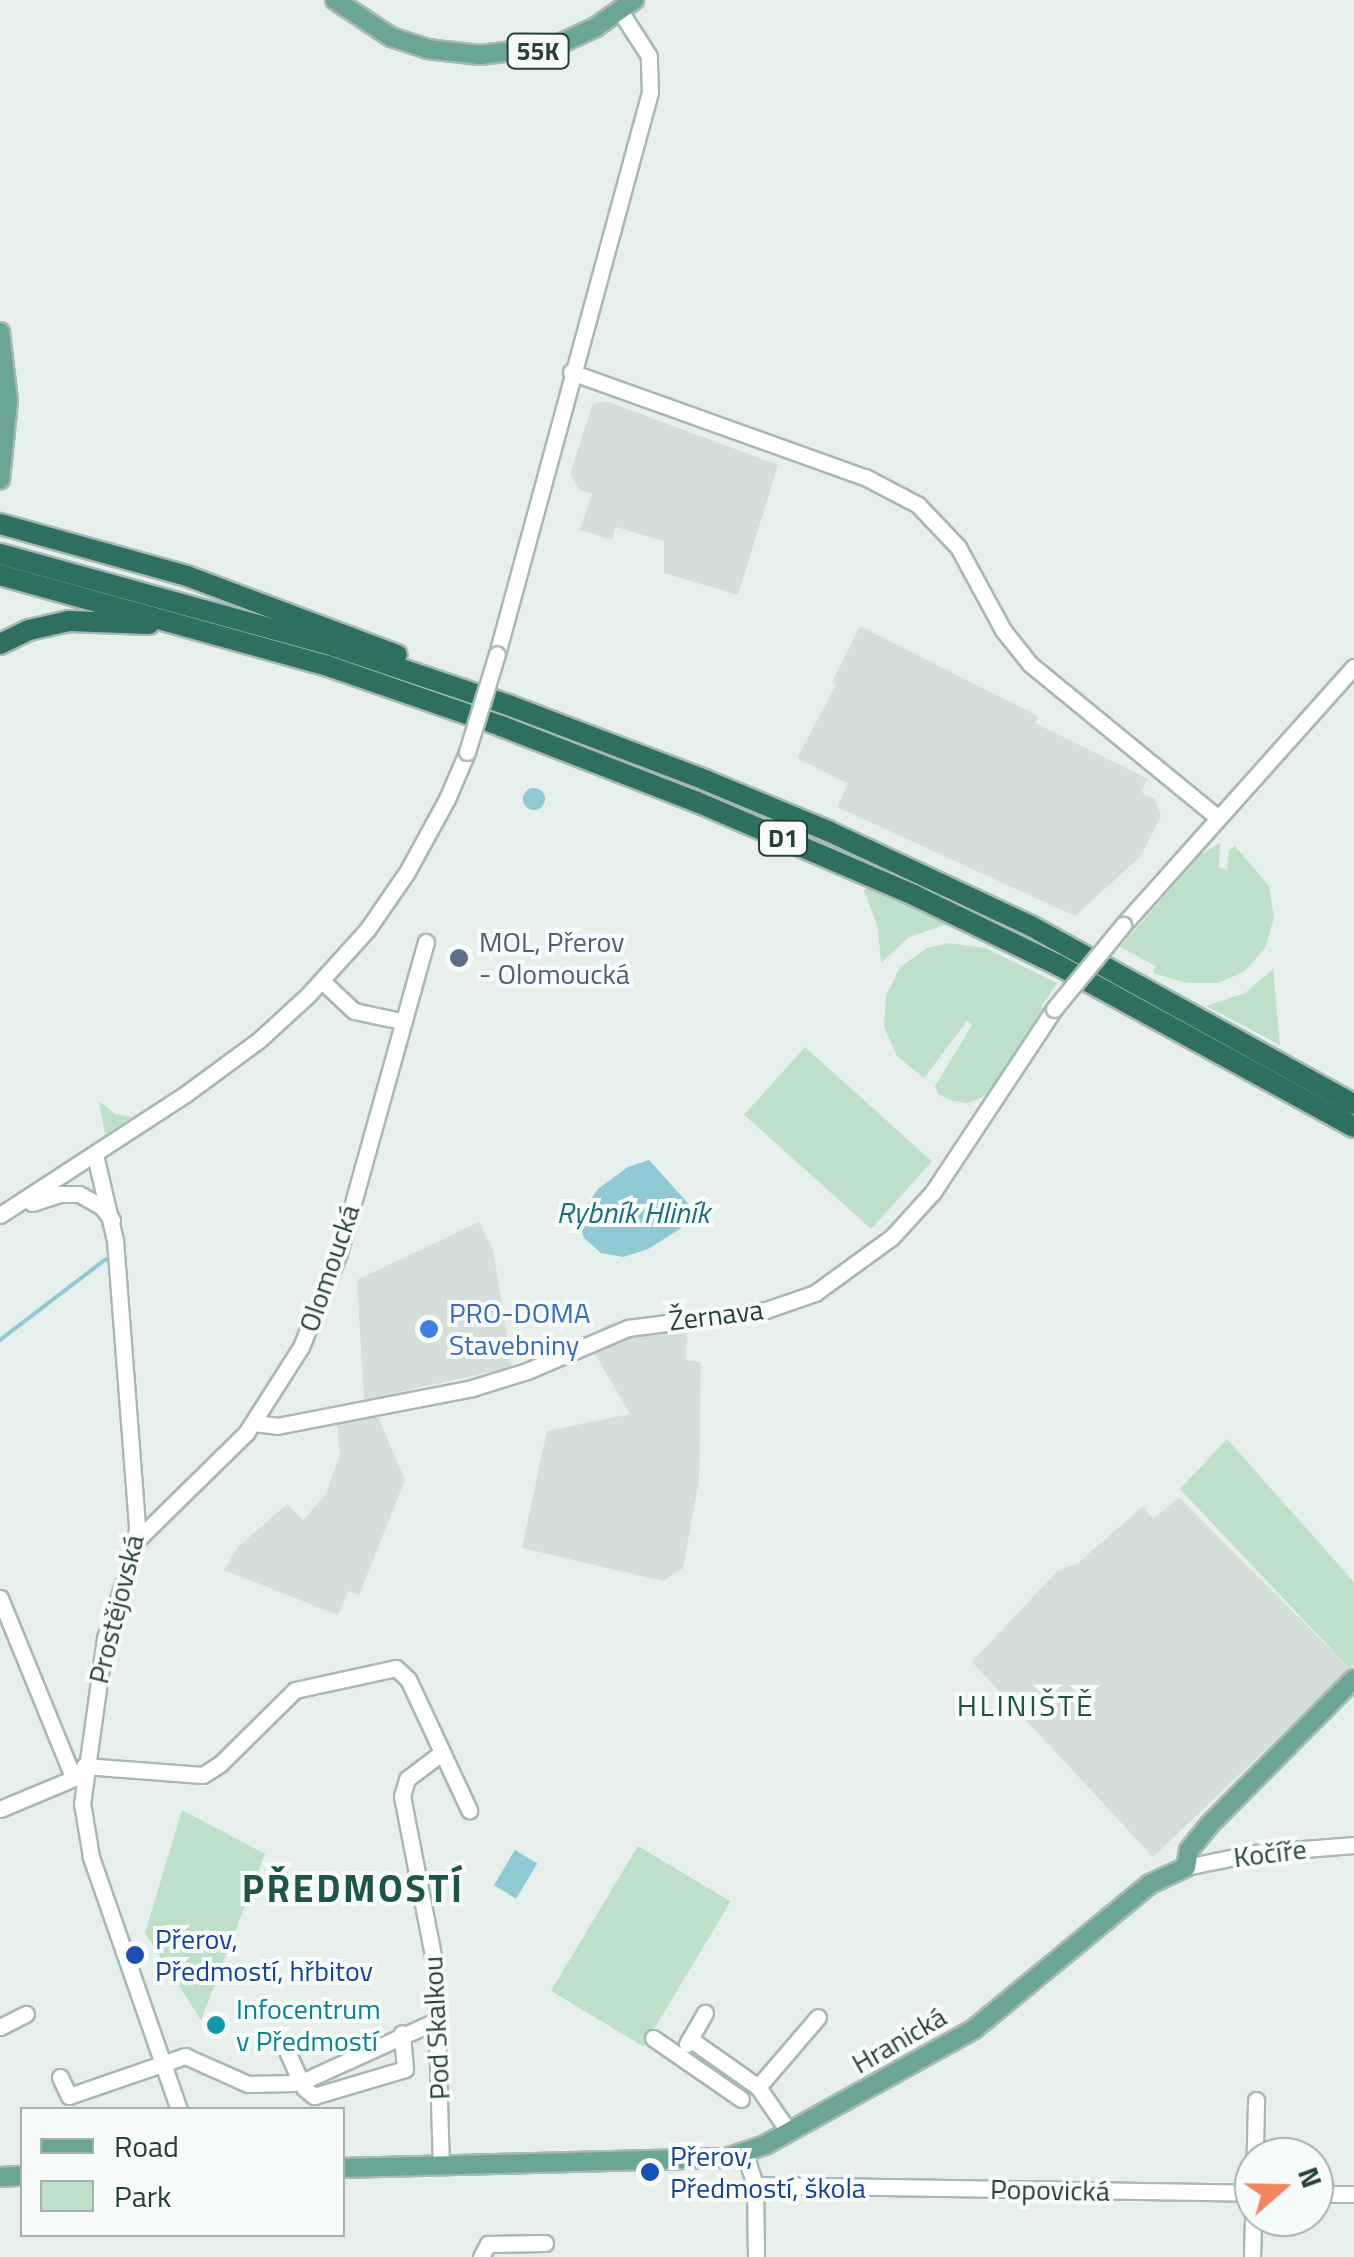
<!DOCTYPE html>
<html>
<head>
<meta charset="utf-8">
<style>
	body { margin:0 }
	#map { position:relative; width:1354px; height:2257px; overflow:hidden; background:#e6efeb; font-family:"Titillium Web",sans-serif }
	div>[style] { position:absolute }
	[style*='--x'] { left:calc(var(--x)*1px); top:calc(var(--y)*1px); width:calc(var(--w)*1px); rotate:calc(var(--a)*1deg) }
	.built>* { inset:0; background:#d4dfda }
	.green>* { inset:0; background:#bfe0c8; transform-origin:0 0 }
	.water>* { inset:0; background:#8ec9d4; transform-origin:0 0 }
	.round { border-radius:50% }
	.stream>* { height:4px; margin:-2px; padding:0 2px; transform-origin:2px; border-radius:2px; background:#8ec9d4 }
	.roads { filter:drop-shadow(2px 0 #a8b8b2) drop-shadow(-2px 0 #a8b8b2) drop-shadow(0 2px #a8b8b2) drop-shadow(0 -2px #a8b8b2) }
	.minor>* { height:15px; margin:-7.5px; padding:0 7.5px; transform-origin:7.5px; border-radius:7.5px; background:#fff }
	.major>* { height:18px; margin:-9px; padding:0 9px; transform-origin:9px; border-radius:9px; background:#6aa596 }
	.highway>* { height:20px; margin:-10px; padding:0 10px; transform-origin:10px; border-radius:10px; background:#2f6f62 }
	.bridges { filter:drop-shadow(2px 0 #a8b8b2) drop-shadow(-2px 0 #a8b8b2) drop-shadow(0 2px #a8b8b2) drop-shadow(0 -2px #a8b8b2) }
	.minor-bridge>* { height:15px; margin:-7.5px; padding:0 7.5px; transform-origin:7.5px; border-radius:7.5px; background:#fff }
	.dots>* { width:28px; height:28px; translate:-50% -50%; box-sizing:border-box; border:5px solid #f7fbf9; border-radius:50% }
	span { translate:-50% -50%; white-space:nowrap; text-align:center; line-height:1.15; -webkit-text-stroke:8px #f7fbf9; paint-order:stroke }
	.shield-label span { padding:2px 8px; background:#f7fbf9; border:2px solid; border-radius:8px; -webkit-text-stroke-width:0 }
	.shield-label { font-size:25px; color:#24423a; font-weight:700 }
	.service-label { font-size:28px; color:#4e5e75 }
	.left { translate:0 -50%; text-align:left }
	.street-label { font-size:28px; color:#24423a }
	.shop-label { font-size:28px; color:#366cbe }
	.transit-label { font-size:28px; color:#164399 }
	.culture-label { font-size:28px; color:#0d838f }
	.water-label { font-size:30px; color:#1c6f80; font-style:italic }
	.neighbourhood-label { font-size:30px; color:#1f5548; letter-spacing:2.5px }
	.district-label { font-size:38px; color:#1f5548; font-weight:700; letter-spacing:2.5px }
	.legend { position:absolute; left:20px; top:2107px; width:325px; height:130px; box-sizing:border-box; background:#f7fbf9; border:2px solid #a3b1ad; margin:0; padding:12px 18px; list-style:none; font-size:30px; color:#24423a }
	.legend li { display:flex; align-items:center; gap:20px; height:50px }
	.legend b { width:50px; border:2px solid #a3b1ad }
	.north { position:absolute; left:1234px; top:2137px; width:100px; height:100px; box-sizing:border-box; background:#f7fbf9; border:2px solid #a3b1ad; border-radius:50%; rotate:70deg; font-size:28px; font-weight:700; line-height:40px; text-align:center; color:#24423a }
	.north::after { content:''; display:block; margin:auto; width:35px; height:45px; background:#f4845f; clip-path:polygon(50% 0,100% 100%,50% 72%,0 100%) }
</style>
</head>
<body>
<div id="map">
	<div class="built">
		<i style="clip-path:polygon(606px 401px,778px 465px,738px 595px,664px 573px,664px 541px,616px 527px,612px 540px,580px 530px,592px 494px,580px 490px,570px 474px,593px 403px)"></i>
		<i style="clip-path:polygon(860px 626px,1038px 716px,1035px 723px,1148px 779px,1141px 792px,1155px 799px,1161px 816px,1140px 857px,1075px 916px,837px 807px,848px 784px,797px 758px,836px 685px,832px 682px)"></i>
		<i style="clip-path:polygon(479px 1222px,493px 1250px,512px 1367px,364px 1400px,357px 1280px)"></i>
		<i style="clip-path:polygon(688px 1310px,686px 1360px,701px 1362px,699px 1480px,683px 1568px,663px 1581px,522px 1548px,547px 1431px,630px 1414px,585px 1337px,614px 1322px)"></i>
		<i style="clip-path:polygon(378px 1417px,405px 1480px,359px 1595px,348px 1591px,338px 1615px,224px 1570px,238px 1547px,287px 1504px,303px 1520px,326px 1494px,340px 1454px,337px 1424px)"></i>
		<i style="clip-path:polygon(1179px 1497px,1350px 1669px,1153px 1857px,972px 1662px,1057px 1571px,1078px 1563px,1143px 1506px,1153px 1519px)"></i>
	</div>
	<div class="green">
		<i style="clip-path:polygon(1220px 843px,1219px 868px,1227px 869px,1229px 850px,1235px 846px,1269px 886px,1274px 918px,1265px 948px,1245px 971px,1218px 983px,1187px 983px,1153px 973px,1156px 966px,1120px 947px,1200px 855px)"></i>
		<i style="clip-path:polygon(867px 887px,947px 924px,909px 937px,881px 963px,878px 928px,864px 890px)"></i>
		<i style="clip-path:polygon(948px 943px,985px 948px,1057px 983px,1042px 1006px,1044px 1012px,990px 1094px,968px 1103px,952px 1101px,938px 1094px,935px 1086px,972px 1025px,967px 1021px,924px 1078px,897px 1056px,884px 1027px,886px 996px,900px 967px,927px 948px)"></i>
		<i style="clip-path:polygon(1273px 969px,1280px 1045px,1206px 1006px,1245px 993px)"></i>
		<i style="left:805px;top:1047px;width:171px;height:91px;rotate:42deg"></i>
		<i style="clip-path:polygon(99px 1101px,115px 1114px,132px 1117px,105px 1135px)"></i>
		<i style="clip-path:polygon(1227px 1439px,1354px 1582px,1354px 1665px,1350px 1669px,1180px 1489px)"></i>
		<i style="clip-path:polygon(182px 1810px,265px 1854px,201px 2020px,145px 1933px)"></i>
		<i style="left:638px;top:1846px;width:108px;height:169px;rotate:31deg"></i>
	</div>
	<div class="water">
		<i class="round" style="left:523px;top:788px;width:22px;height:22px"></i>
		<i style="clip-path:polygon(649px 1160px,694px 1210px,680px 1229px,648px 1249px,623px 1257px,601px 1253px,584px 1238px,580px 1225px,583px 1211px,598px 1189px,628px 1167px)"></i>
		<i style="left:515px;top:1850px;width:26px;height:41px;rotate:31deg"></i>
	</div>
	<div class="stream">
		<i style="--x:0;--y:1340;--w:133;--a:-37.4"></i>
	</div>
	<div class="roads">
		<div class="minor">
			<i style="--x:571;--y:372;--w:312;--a:19.7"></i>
			<i style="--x:865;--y:477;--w:60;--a:27.8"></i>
			<i style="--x:918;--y:505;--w:58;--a:46.4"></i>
			<i style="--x:958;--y:547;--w:94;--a:61.5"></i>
			<i style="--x:1003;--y:630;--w:43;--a:51.5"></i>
			<i style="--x:1030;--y:664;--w:242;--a:39.3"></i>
			<i style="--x:497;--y:654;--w:582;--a:-74.77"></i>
			<i style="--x:650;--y:92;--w:36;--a:-92"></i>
			<i style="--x:649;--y:56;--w:54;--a:-122.8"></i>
			<i style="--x:1123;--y:925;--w:346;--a:-48.2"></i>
			<i style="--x:322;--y:981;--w:44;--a:43.2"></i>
			<i style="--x:354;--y:1011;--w:48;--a:12"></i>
			<i style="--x:95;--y:1155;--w:87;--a:76.8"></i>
			<i style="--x:115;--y:1240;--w:290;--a:85.6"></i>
			<i style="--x:137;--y:1529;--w:32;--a:101"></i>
			<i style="--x:131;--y:1560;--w:82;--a:108.4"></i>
			<i style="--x:105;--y:1638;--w:167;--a:97.9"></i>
			<i style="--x:82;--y:1803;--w:55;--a:80.5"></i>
			<i style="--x:91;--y:1857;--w:268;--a:70.8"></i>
			<i style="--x:32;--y:1203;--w:28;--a:-18"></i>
			<i style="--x:59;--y:1194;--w:20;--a:0"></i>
			<i style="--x:79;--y:1194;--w:25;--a:29"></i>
			<i style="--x:101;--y:1206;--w:18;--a:52"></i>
			<i style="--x:0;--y:1215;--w:223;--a:-33.1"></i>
			<i style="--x:187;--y:1093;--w:89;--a:-36.4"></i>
			<i style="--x:259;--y:1040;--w:67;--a:-42.6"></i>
			<i style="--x:308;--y:995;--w:88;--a:-47.8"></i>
			<i style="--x:367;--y:930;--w:70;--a:-55.4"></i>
			<i style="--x:407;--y:872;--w:83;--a:-61.3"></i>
			<i style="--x:447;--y:799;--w:51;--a:-66.9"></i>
			<i style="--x:254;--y:1423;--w:23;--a:7"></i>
			<i style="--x:277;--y:1426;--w:199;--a:-11"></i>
			<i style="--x:472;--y:1388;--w:58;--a:-17.2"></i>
			<i style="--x:527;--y:1371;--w:110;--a:-23.1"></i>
			<i style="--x:628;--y:1328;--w:139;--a:-7.4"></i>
			<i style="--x:766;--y:1310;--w:52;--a:-19.1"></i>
			<i style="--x:815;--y:1293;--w:95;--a:-36"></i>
			<i style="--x:892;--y:1237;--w:61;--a:-47.7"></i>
			<i style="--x:933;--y:1192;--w:219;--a:-56.5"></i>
			<i style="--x:136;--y:1541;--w:154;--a:-44.5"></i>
			<i style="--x:246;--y:1433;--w:102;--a:-57.4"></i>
			<i style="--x:301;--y:1347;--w:101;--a:-68"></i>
			<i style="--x:339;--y:1253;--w:323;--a:-74.4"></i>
			<i style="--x:0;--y:1598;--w:193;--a:67.8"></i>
			<i style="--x:440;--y:1754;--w:41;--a:142.9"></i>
			<i style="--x:407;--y:1779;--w:18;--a:106"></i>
			<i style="--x:402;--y:1796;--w:173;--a:79"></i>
			<i style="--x:435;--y:1966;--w:199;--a:88.3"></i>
			<i style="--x:84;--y:1766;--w:119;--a:4.3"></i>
			<i style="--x:203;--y:1775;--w:20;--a:-33"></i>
			<i style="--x:220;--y:1764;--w:105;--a:-44.6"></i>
			<i style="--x:295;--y:1690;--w:103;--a:-12.3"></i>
			<i style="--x:396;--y:1668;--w:16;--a:43"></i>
			<i style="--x:408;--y:1679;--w:145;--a:65"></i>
			<i style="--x:0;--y:1809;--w:86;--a:-22.7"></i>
			<i style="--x:1186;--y:1867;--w:69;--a:-11.6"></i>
			<i style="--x:1254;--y:1853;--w:100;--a:-4.6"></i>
			<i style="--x:0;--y:2027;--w:29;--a:-27"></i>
			<i style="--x:653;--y:2038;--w:107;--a:34.7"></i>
			<i style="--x:690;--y:2039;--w:83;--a:35.2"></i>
			<i style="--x:758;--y:2087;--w:55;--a:55.4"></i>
			<i style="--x:283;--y:2042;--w:36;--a:66"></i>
			<i style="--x:687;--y:2044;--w:36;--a:-60"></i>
			<i style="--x:60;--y:2077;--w:21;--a:65"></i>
			<i style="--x:69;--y:2096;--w:123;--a:-19"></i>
			<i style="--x:185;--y:2056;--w:69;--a:24"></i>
			<i style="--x:248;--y:2084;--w:46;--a:-1.2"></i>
			<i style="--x:308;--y:2079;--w:143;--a:-24.4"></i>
			<i style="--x:758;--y:2087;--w:92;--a:-49.4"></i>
			<i style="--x:304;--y:2088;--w:13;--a:39"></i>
			<i style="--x:314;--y:2096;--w:95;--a:-16.5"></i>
			<i style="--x:405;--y:2069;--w:36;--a:-95"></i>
			<i style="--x:745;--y:2154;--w:33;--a:72"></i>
			<i style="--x:755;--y:2185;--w:72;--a:89.2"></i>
			<i style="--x:755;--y:2185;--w:499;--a:0.9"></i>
			<i style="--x:1314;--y:2194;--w:40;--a:0"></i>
			<i style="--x:481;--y:2257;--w:15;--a:-62"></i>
			<i style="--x:488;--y:2244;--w:57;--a:-1"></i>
			<i style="--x:1252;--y:2257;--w:157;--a:-88.5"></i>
		</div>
		<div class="major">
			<i style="--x:335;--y:0;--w:67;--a:33.5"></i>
			<i style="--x:391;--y:37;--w:38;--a:18"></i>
			<i style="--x:427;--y:49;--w:53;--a:6.5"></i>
			<i style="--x:480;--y:55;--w:76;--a:-6.8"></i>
			<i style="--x:555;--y:46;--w:45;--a:-24.9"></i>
			<i style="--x:596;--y:27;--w:47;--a:-35.4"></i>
			<i style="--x:0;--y:332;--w:69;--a:83.4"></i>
			<i style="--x:8;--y:401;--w:79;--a:95.8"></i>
			<i style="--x:342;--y:2168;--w:384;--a:-1.5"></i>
			<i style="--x:726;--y:2158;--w:41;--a:-18.4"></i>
			<i style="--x:765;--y:2145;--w:239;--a:-29"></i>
			<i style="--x:974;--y:2029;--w:228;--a:-39.5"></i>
			<i style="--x:1150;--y:1884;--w:40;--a:-25"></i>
			<i style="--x:1186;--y:1867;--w:17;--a:-80"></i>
			<i style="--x:1189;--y:1850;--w:33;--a:-51"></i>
			<i style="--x:1210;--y:1824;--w:204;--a:-45.2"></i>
			<i style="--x:0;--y:2177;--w:22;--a:-3"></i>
		</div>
		<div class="highway">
			<i style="--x:0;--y:524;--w:194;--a:15.5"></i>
			<i style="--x:187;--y:576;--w:224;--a:20.6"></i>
			<i style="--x:0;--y:554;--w:345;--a:15.4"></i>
			<i style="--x:333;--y:646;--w:185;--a:18.6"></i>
			<i style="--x:508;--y:705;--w:211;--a:20.8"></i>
			<i style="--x:705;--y:780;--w:133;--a:22.5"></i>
			<i style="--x:828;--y:831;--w:224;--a:25.1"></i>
			<i style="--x:1031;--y:926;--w:369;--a:28.9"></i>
			<i style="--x:0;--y:575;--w:340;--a:15.5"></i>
			<i style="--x:328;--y:666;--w:183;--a:19.1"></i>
			<i style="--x:501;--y:726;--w:210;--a:21.2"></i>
			<i style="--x:697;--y:802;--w:238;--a:23.2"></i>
			<i style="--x:916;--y:896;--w:158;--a:25.9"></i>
			<i style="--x:1058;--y:965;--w:337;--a:28.7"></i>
			<i style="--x:0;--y:644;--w:32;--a:-26"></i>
			<i style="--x:29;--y:630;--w:41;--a:-12.7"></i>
			<i style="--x:69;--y:621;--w:80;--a:2.1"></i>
		</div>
	</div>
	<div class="bridges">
		<div class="minor-bridge">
			<i style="--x:467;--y:752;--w:102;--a:-73"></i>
			<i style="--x:1054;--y:1009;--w:109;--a:-50.6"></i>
		</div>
	</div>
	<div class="dots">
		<i style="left:459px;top:958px;background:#5c6f8a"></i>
		<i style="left:429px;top:1329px;background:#3f7fe0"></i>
		<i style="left:135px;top:1955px;background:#1a4fb4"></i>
		<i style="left:216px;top:2025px;background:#0f9aa8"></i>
		<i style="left:650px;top:2172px;background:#1a4fb4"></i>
	</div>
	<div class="shield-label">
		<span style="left:538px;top:51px">55K</span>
		<span style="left:783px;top:838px">D1</span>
	</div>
	<div class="service-label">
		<span class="left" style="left:479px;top:958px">MOL, Přerov<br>- Olomoucká</span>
	</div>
	<div class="street-label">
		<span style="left:329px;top:1268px;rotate:-71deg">Olomoucká</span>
		<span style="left:716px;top:1315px;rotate:-7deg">Žernava</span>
		<span style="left:116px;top:1609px;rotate:-76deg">Prostějovská</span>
		<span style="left:1270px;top:1853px;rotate:-7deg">Kočíře</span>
		<span style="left:436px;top:2028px;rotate:-93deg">Pod Skalkou</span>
		<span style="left:899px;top:2040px;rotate:-30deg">Hranická</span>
		<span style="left:1050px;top:2190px;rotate:1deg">Popovická</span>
	</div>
	<div class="shop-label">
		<span class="left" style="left:449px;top:1329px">PRO-DOMA<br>Stavebniny</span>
	</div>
	<div class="transit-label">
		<span class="left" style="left:155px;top:1955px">Přerov,<br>Předmostí, hřbitov</span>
		<span class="left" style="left:670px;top:2172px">Přerov,<br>Předmostí, škola</span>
	</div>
	<div class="culture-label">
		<span class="left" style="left:236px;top:2025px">Infocentrum<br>v Předmostí</span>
	</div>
	<div class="water-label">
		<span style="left:633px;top:1212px">Rybník Hliník</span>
	</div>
	<div class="neighbourhood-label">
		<span style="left:1026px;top:1705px">HLINIŠTĚ</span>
	</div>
	<div class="district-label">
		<span style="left:353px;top:1889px">PŘEDMOSTÍ</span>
	</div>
	<ul class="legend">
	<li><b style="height:12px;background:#6aa596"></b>Road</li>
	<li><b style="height:28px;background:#bfe0c8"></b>Park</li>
	</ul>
	<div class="north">N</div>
</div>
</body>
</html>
